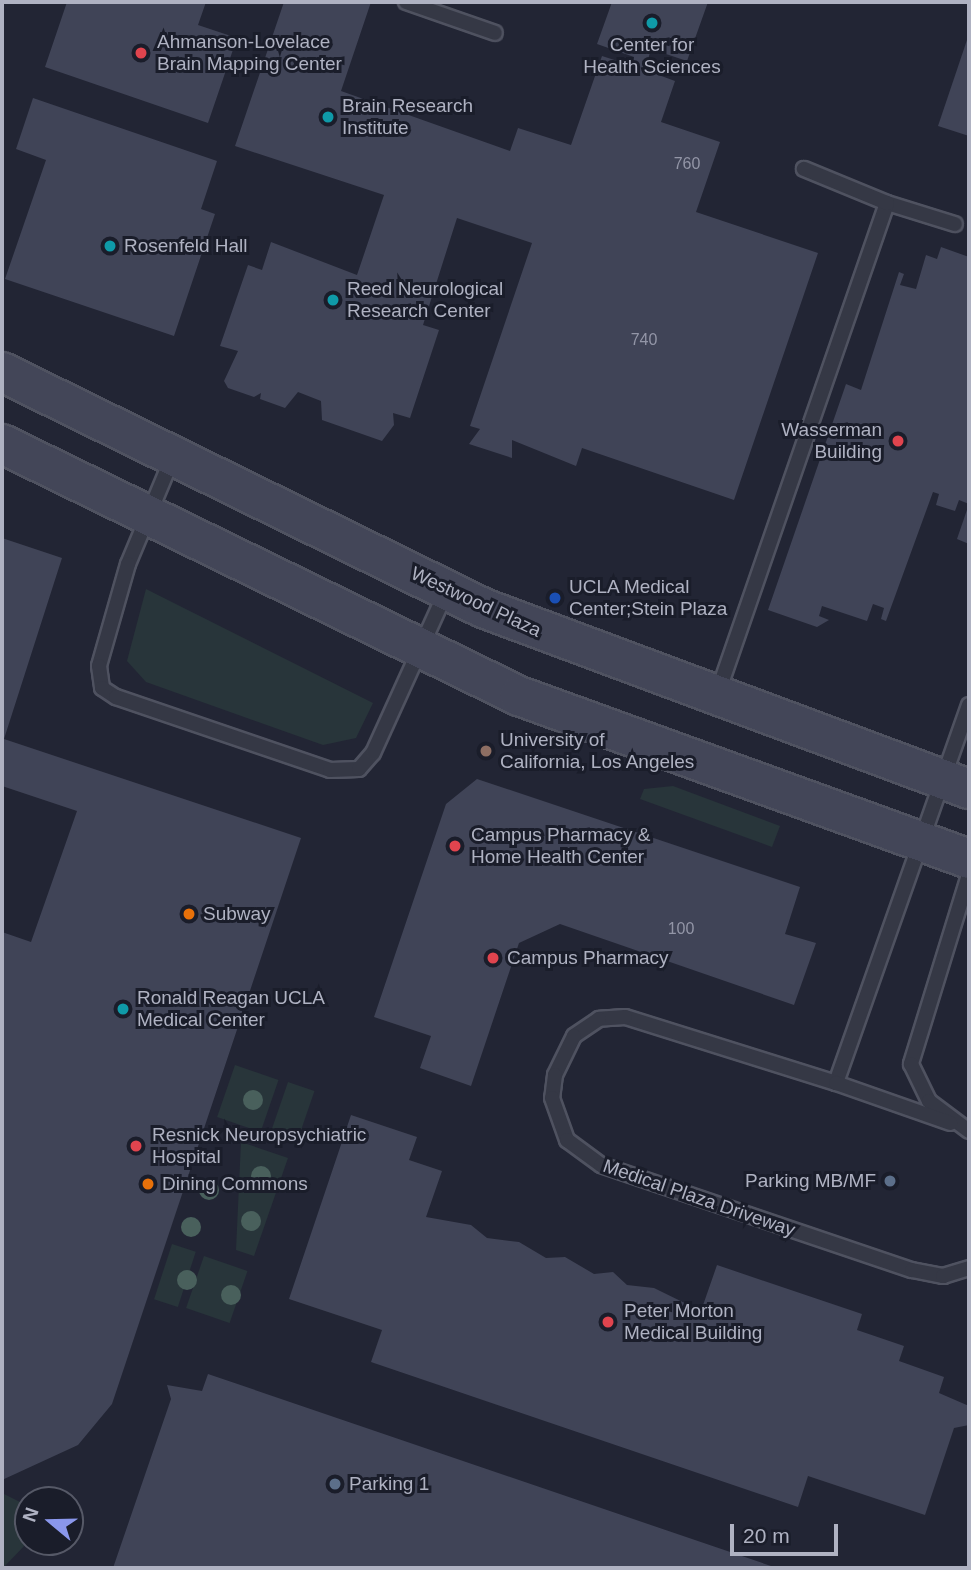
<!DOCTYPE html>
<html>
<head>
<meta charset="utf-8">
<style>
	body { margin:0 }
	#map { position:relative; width:971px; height:1570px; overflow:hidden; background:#222534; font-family:Helvetica,sans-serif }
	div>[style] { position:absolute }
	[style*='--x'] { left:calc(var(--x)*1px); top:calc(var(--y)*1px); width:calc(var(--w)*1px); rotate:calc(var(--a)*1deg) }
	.green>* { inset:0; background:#28353a; transform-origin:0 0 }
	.building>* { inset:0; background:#404457 }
	.roads { filter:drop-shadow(2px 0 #4f5260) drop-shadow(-2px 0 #4f5260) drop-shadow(0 2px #4f5260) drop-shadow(0 -2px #4f5260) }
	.service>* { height:14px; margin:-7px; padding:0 7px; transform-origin:7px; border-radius:7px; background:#353845 }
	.secondary>* { height:38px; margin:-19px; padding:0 19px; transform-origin:19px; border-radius:19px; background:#434658 }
	.trees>* { width:20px; height:20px; margin:-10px; border-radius:50%; background:#49605c }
	.dots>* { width:19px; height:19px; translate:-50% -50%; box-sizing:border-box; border:4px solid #1a1d2a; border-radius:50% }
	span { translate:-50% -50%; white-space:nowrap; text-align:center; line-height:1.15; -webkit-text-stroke:6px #1a1d2a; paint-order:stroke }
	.number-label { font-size:16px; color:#9396a7 }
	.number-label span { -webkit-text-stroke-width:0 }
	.poi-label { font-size:19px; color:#afb2c2 }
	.left { translate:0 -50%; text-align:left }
	.right { translate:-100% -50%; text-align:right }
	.street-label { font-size:19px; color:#afb2c2 }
	.frame { position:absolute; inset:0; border:4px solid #afb2c2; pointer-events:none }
	.north { position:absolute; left:14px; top:1486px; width:70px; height:70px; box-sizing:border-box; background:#1a1d2a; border:2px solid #565967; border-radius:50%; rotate:289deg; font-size:19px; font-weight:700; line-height:28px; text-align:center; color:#afb2c2 }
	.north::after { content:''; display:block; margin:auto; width:24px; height:32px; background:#8a97ec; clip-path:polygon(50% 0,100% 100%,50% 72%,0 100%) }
	.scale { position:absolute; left:730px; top:1524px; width:108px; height:32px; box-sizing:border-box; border:4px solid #afb2c2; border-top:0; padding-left:9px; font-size:21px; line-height:24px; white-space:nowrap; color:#afb2c2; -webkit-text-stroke:5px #1a1d2a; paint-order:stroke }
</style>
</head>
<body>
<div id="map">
	<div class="green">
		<i style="clip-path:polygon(146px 589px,373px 703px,356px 738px,323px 745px,146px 682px,127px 661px)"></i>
		<i style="clip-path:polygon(673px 786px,780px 826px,772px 847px,640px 799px,644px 789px)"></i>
		<i style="left:235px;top:1065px;width:46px;height:55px;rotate:19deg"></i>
		<i style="left:288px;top:1082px;width:28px;height:57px;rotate:19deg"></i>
		<i style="clip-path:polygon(241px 1142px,288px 1158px,254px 1256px,236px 1250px)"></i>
		<i style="left:172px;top:1244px;width:25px;height:58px;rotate:18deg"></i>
		<i style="left:204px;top:1256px;width:46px;height:55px;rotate:19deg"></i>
		<i style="clip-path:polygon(2px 1493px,28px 1506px,28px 1542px,3px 1568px)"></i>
	</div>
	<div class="building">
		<i style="clip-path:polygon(67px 2px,206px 2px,198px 25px,237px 38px,208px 123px,45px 67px)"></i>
		<i style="clip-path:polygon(284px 2px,371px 2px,341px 91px,510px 151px,518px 128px,571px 145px,602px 56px,630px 65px,634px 57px,597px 44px,612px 2px,708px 2px,687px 61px,651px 49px,645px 70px,675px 81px,661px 122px,720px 142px,696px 212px,818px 253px,734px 500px,582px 448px,576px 466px,512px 440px,512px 458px,469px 444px,480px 429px,470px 426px,532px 243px,457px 218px,423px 325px,439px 330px,410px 418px,393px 413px,394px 425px,382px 441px,322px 420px,321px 401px,298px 392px,285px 408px,260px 399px,261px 393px,254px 397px,228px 388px,224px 381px,238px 351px,220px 346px,248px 265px,262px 270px,271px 242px,357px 275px,384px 195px,235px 146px)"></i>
		<i style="clip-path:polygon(969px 34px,969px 136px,938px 126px)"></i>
		<i style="clip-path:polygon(33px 98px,217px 161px,201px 209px,215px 214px,174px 336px,5px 279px,46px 160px,16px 149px)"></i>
		<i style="clip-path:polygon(941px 247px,969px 257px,969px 504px,959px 500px,955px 511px,936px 505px,939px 494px,933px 492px,886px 621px,881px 619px,884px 608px,873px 604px,867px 621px,822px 606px,819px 616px,829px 620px,817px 627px,768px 610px,846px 384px,861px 390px,899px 272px,904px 274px,900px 285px,916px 289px,926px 255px,937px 259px)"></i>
		<i style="clip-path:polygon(969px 504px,969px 544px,957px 539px)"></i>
		<i style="clip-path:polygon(2px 538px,62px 558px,4px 739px,301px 838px,112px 1404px,78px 1445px,2px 1480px,2px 932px,31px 942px,77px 811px,2px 786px)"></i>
		<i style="clip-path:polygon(477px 779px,800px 887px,785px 934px,816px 943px,794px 1005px,560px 924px,519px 943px,471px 1086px,420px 1068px,431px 1036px,374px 1017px,446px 804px)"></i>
		<i style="clip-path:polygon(351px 1115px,417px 1137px,409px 1160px,442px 1171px,426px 1217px,471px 1225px,487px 1238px,519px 1242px,546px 1258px,565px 1257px,594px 1274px,613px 1272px,627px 1285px,654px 1288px,701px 1311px,717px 1265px,862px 1314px,857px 1330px,904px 1346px,899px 1361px,944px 1377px,939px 1393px,969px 1406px,969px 1425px,954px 1428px,925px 1515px,808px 1476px,798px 1507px,371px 1362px,382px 1330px,289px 1299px)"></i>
		<i style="clip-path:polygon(208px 1374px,777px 1568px,113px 1568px,171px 1399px,167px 1385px,202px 1391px)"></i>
	</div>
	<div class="roads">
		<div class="service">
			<i style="--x:406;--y:2;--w:94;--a:19.2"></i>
			<i style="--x:887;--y:203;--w:71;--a:17.2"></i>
			<i style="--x:172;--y:459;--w:114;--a:112.7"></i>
			<i style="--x:128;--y:564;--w:106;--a:105.9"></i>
			<i style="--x:99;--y:666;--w:22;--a:82"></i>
			<i style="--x:102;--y:688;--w:17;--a:33"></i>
			<i style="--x:116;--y:697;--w:226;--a:18.8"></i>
			<i style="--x:330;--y:770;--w:29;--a:-2"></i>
			<i style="--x:359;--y:769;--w:21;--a:-49"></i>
			<i style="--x:373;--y:753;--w:179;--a:-65.6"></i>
			<i style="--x:718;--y:692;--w:517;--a:-70.93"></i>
			<i style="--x:887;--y:203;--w:90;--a:-157.7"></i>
			<i style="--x:969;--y:705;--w:401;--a:109.4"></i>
			<i style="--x:836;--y:1083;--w:221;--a:-162.6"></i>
			<i style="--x:625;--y:1017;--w:26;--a:176"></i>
			<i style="--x:599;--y:1019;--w:30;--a:146"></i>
			<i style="--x:574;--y:1036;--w:43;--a:116"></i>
			<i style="--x:555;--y:1075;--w:23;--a:97"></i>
			<i style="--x:552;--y:1098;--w:45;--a:70.3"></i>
			<i style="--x:567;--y:1140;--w:42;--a:36.3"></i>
			<i style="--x:601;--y:1165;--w:328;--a:18.7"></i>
			<i style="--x:912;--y:1270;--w:32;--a:11"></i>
			<i style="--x:943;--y:1276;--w:27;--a:-17"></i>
			<i style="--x:969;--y:875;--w:198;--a:107.1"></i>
			<i style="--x:911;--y:1064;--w:41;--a:64.1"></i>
			<i style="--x:929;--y:1101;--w:50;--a:36.9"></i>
			<i style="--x:836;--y:1083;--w:121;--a:19.3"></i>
		</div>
		<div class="secondary">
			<i style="--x:2;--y:372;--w:536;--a:26.13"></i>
			<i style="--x:483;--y:608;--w:519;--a:20.43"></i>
			<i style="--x:2;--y:444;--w:575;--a:25.99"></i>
			<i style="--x:519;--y:696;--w:479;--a:19.9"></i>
		</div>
	</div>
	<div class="trees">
		<i style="left:253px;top:1100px"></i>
		<i style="left:261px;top:1176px"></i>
		<i style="left:209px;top:1190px"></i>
		<i style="left:251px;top:1221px"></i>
		<i style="left:191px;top:1227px"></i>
		<i style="left:187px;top:1280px"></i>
		<i style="left:231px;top:1295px"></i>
	</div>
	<div class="dots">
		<i style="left:652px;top:23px;background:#0f9aa8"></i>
		<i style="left:141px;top:53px;background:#e0444e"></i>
		<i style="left:328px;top:117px;background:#0f9aa8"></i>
		<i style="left:110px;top:246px;background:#0f9aa8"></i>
		<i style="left:333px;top:300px;background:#0f9aa8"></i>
		<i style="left:898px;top:441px;background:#e0444e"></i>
		<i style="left:555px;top:598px;background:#1a4fb4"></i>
		<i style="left:486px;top:751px;background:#8d6e63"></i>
		<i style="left:455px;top:846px;background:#e0444e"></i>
		<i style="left:189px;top:914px;background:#e8710a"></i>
		<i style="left:493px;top:958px;background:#e0444e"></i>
		<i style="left:123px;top:1009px;background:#0f9aa8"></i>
		<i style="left:136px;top:1146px;background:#e0444e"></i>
		<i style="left:890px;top:1181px;background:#5c6f8a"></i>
		<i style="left:148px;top:1184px;background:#e8710a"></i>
		<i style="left:608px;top:1322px;background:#e0444e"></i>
		<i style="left:335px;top:1484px;background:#5c6f8a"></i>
	</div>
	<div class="number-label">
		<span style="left:687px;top:164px">760</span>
		<span style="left:644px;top:340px">740</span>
		<span style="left:681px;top:929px">100</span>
	</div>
	<div class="poi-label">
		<span class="left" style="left:157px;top:53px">Ahmanson-Lovelace<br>Brain Mapping Center</span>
		<span style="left:652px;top:56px">Center for<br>Health Sciences</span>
		<span class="left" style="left:342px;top:117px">Brain Research<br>Institute</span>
		<span class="left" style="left:124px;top:246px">Rosenfeld Hall</span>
		<span class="left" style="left:347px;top:300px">Reed Neurological<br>Research Center</span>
		<span class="right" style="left:882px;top:441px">Wasserman<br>Building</span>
		<span class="left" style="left:569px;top:598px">UCLA Medical<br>Center;Stein Plaza</span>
		<span class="left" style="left:500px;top:751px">University of<br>California, Los Angeles</span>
		<span class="left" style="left:471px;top:846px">Campus Pharmacy &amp;<br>Home Health Center</span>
		<span class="left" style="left:203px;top:914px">Subway</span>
		<span class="left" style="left:507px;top:958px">Campus Pharmacy</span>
		<span class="left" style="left:137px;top:1009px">Ronald Reagan UCLA<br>Medical Center</span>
		<span class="left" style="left:152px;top:1146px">Resnick Neuropsychiatric<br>Hospital</span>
		<span class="right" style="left:876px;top:1181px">Parking MB/MF</span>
		<span class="left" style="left:162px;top:1184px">Dining Commons</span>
		<span class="left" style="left:624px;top:1322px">Peter Morton<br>Medical Building</span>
		<span class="left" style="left:349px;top:1484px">Parking 1</span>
	</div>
	<div class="street-label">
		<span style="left:476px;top:602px;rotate:25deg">Westwood Plaza</span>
		<span style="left:699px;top:1198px;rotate:19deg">Medical Plaza Driveway</span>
	</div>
	<div class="frame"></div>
	<div class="north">N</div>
	<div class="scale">20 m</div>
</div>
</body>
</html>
